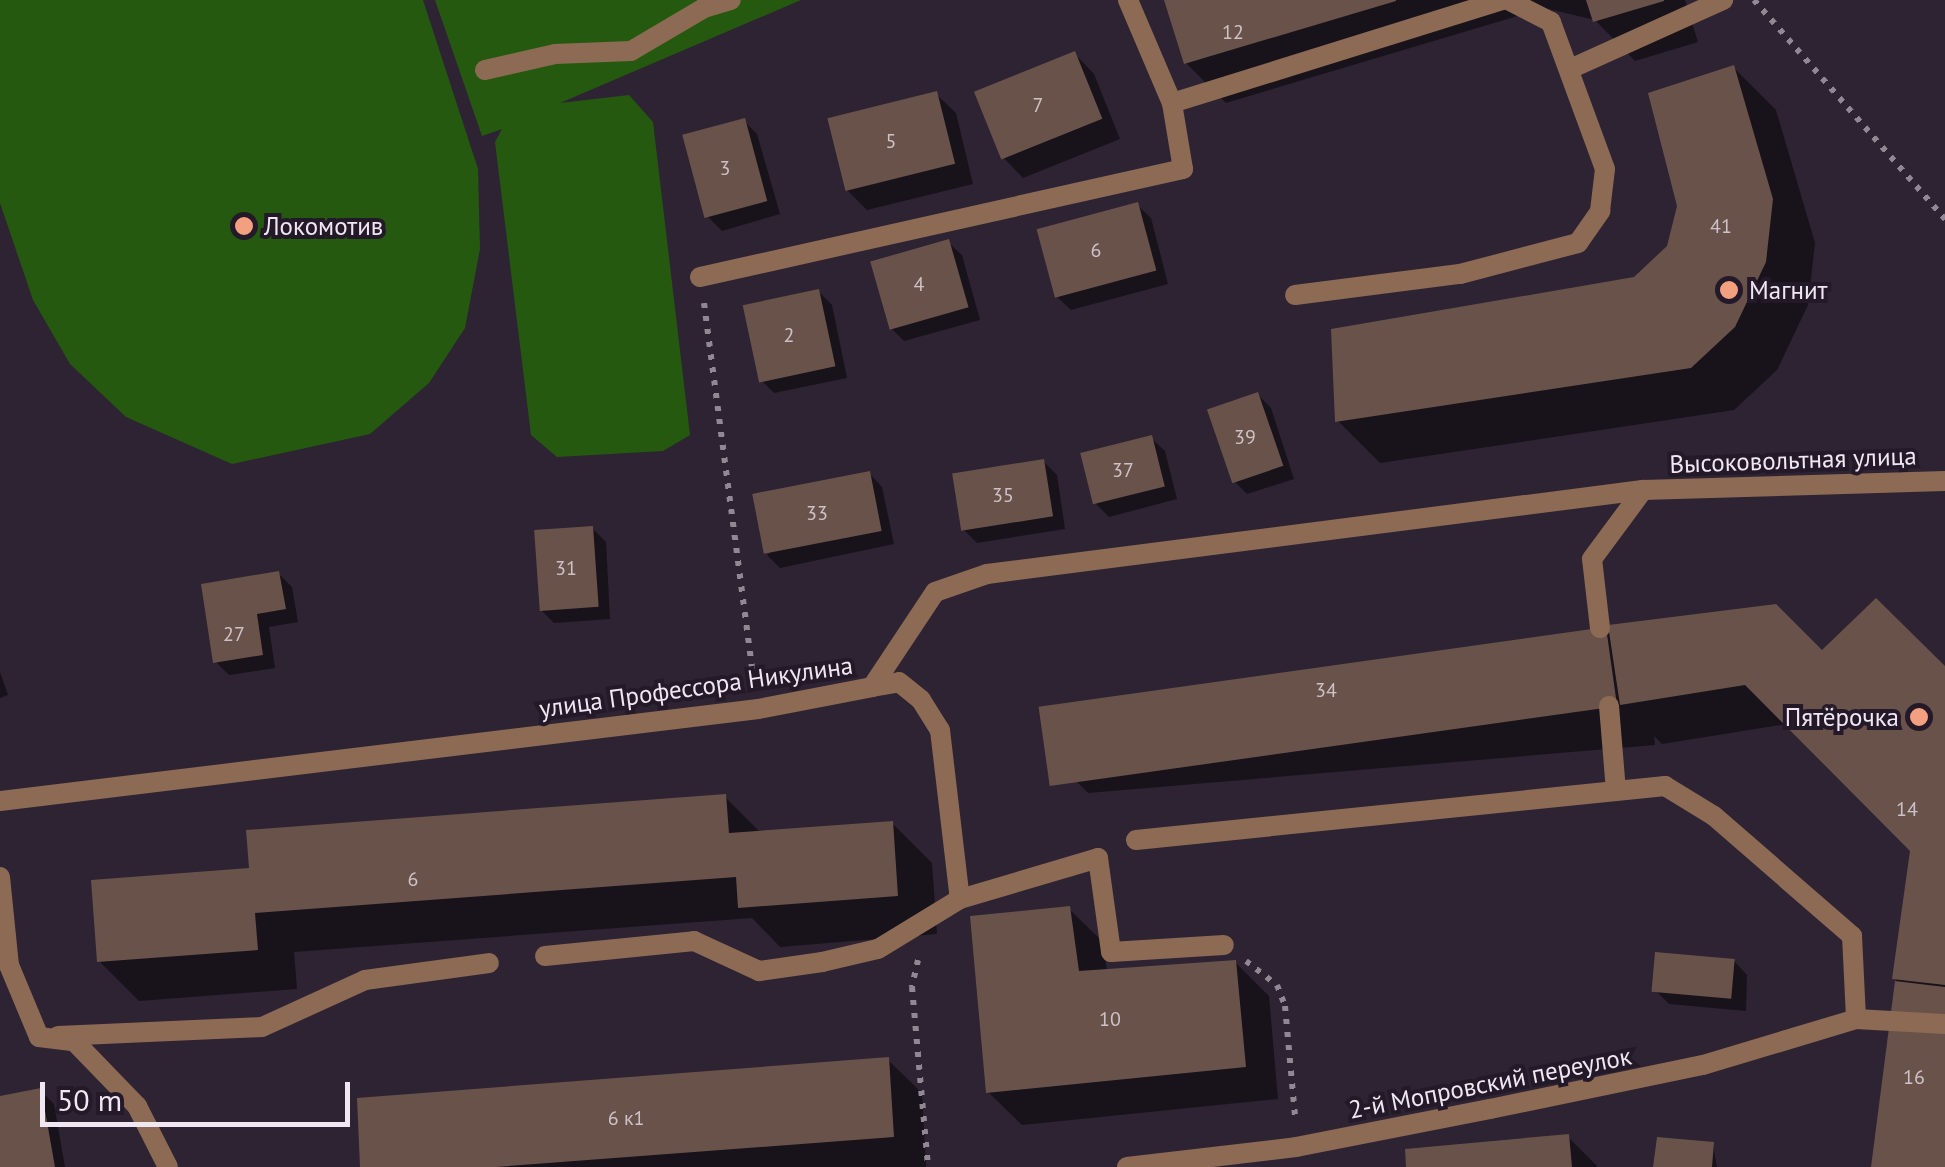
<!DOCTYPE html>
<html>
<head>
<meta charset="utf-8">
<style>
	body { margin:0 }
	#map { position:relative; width:1945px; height:1167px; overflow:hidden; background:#2d2333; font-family:"PT Sans",sans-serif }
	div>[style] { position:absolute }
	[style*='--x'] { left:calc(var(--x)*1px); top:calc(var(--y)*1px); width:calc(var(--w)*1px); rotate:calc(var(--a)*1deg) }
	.green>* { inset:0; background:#265910 }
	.shadow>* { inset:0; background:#0007 }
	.building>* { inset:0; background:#69524a; transform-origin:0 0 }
	.path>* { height:6px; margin-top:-3px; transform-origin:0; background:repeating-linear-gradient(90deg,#918896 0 5px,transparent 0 13px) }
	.lane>* { height:20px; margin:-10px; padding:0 10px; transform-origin:10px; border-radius:10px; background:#8d6a53 }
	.street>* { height:20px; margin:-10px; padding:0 10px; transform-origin:10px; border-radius:10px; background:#8d6a53 }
	.dots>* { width:28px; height:28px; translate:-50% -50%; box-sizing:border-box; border:5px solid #231929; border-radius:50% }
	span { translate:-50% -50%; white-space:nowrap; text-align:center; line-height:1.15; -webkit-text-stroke:8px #231929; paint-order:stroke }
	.number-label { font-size:20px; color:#cec2c9 }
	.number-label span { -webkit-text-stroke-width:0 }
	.poi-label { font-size:25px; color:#efe8f3 }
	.left { translate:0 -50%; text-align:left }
	.right { translate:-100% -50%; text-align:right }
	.street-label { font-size:25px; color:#efe8f3 }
	.scale { position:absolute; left:40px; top:1082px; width:310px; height:45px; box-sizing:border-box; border:5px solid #efe8f3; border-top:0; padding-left:12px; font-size:30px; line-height:35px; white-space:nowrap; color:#efe8f3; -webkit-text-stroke:8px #231929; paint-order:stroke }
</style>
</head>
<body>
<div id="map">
	<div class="green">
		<i style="clip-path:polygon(0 0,423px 0,478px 169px,480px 249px,465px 328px,429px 383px,370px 434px,232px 464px,126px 417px,70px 364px,33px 300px,0 203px)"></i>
		<i style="clip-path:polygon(435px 0,801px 0,560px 103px,629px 95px,653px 122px,690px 435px,663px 451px,557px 457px,531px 435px,495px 142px,502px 129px,482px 136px)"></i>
	</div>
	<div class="shadow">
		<i style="clip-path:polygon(1167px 0,1685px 0,1698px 42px,1635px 61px,1595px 20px,1544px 8px,1226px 103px,1186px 63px)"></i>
		<i style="clip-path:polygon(1075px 54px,1094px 74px,1120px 139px,1023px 178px,1004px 158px)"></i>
		<i style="clip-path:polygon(1733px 67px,1776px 110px,1815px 243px,1808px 305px,1777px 370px,1734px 410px,1380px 463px,1337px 420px,1635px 280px,1669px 248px)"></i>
		<i style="clip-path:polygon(936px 94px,956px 113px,973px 184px,867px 210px,847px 190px)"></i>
		<i style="clip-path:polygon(744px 121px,757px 134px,780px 214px,722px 231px,708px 217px)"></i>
		<i style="clip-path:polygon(1137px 205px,1151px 218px,1168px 284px,1071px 310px,1057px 297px)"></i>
		<i style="clip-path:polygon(948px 242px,962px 255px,980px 320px,904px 341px,891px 328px)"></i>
		<i style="clip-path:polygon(819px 292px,832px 305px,847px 378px,774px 393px,761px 380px)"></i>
		<i style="clip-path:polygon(1258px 395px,1271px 408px,1294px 479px,1247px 494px,1234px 481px)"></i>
		<i style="clip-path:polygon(1151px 438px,1165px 451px,1177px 499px,1109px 517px,1096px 504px)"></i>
		<i style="clip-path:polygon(1044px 462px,1057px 475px,1065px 529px,977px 543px,964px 530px)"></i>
		<i style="clip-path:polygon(869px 473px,882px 487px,894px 544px,780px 568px,767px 555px)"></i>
		<i style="clip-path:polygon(592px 528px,606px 542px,610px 619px,554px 623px,541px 610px)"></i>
		<i style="clip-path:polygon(278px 573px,292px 587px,298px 622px,269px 627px,275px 668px,229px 675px,216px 662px)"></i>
		<i style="clip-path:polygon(1605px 630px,1612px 637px,1833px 663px,1945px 670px,1945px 1167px,1872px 1167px,1913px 850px,1787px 724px,1662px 744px,1654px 736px,1655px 745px,1088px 793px,1048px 753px)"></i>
		<i style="clip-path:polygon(0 672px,8px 695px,0 698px)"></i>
		<i style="clip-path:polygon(725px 797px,761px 833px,892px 823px,932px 863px,937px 934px,780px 947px,752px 918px,294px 952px,297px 989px,139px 1001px,99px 961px,252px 870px)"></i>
		<i style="clip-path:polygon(1069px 909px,1103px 942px,1107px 972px,1235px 962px,1269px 996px,1278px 1099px,1022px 1125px,988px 1092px)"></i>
		<i style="clip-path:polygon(1734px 961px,1747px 975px,1746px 1011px,1669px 1004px,1656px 991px)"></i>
		<i style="clip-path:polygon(888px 1060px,922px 1093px,926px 1167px,362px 1167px)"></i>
		<i style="clip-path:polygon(41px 1091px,54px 1104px,65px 1167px,0 1167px,0 1099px)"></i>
		<i style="clip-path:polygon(1568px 1137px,1598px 1167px,1409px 1167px)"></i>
		<i style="clip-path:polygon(1713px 1145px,1717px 1167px,1656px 1167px)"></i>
	</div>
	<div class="building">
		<i style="clip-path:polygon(1164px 0,1396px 0,1396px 1px,1184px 64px)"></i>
		<i style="clip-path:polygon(1586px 0,1664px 0,1664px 1px,1593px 22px)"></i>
		<i style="left:1075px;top:51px;width:73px;height:109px;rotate:68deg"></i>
		<i style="clip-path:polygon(1734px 65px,1773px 199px,1766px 262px,1735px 327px,1691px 368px,1335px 422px,1331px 329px,1634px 277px,1667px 246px,1677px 206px,1648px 93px)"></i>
		<i style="left:937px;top:91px;width:75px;height:113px;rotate:76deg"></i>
		<i style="left:745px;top:118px;width:86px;height:65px;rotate:75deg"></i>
		<i style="left:1138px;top:202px;width:71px;height:105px;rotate:75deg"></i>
		<i style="left:949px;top:239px;width:71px;height:82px;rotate:74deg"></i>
		<i style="left:819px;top:289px;width:79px;height:78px;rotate:78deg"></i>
		<i style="left:1258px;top:392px;width:78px;height:54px;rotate:71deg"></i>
		<i style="left:1152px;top:435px;width:53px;height:74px;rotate:76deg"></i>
		<i style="left:1044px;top:459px;width:58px;height:93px;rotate:81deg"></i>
		<i style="left:870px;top:471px;width:61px;height:120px;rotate:79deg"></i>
		<i style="left:593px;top:526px;width:81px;height:59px;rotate:86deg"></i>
		<i style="clip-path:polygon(279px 571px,286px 609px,257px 614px,263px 655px,213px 663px,201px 584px)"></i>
		<i style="clip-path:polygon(1876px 598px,1945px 666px,1945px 985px,1892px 979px,1910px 851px,1745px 685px,1620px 705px,1608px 625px,1776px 604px,1822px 650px)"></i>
		<i style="left:1606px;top:627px;width:80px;height:573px;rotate:82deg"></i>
		<i style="clip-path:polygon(726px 794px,729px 833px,893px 821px,898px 896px,738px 908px,736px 877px,255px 913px,258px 950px,97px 962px,91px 880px,249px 868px,246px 830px)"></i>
		<i style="clip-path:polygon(1070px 906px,1079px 971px,1236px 960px,1246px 1067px,986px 1093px,970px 916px)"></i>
		<i style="left:1655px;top:952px;width:80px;height:40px;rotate:5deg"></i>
		<i style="clip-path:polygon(1895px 981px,1945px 987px,1945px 1167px,1871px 1167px)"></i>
		<i style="clip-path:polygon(889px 1057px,894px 1137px,496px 1167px,360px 1167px,357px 1098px)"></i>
		<i style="clip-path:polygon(41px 1088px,55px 1167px,0 1167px,0 1096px)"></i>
		<i style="clip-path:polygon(1569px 1134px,1572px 1167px,1406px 1167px,1405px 1149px)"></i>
		<i style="clip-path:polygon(1657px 1137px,1714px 1142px,1712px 1167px,1653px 1167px)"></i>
	</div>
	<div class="path">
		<i style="--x:1754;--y:0;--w:291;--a:48.9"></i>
		<i style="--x:704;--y:303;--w:383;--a:82.5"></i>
		<i style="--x:918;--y:960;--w:28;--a:103"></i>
		<i style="--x:912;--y:987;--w:181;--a:84.9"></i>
		<i style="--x:1246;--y:961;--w:39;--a:38"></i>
		<i style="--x:1277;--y:985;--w:22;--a:69"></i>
		<i style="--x:1285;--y:1006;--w:110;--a:84.8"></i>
	</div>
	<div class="lane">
		<i style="--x:1128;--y:0;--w:112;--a:66.9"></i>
		<i style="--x:1570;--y:69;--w:168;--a:-24.3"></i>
		<i style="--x:485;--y:70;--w:72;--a:-12.9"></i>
		<i style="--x:555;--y:54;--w:76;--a:-2.3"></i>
		<i style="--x:631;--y:51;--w:85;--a:-30.5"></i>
		<i style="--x:704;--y:8;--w:28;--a:-17"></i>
		<i style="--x:700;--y:277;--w:495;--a:-12.6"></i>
		<i style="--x:1183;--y:169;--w:67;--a:-99.5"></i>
		<i style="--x:1172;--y:103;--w:347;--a:-17.3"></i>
		<i style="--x:1295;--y:295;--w:166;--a:-7.3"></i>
		<i style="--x:1460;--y:274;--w:122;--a:-14.7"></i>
		<i style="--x:1578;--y:243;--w:39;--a:-55"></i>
		<i style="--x:1600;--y:211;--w:42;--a:-83.2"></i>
		<i style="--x:1605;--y:169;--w:157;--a:-110.2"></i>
		<i style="--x:1551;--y:22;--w:48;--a:-152.9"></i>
		<i style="--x:1600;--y:628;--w:69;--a:-96.6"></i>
		<i style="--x:1592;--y:559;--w:86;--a:-53.5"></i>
		<i style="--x:872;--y:687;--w:27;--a:-10"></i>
		<i style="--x:899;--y:682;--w:28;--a:39"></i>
		<i style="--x:921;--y:700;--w:36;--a:58"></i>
		<i style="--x:940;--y:730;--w:170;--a:83.3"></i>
		<i style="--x:960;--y:899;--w:144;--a:-16.5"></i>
		<i style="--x:1098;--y:858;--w:95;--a:82.1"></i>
		<i style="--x:1111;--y:952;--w:113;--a:-3.5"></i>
		<i style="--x:1609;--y:706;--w:85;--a:85.3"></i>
		<i style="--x:1136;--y:840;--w:532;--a:-5.83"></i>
		<i style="--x:1665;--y:786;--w:57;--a:31.5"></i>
		<i style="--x:1714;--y:816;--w:183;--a:41"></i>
		<i style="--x:1852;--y:936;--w:83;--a:87.2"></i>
		<i style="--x:545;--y:956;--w:150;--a:-5.7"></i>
		<i style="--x:694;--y:941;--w:72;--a:24.8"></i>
		<i style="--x:759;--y:971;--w:64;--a:-8.1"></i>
		<i style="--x:822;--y:962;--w:57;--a:-13.1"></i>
		<i style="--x:878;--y:949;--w:96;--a:-31.4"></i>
		<i style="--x:58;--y:1036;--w:204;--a:-2.5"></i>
		<i style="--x:262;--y:1027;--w:113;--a:-24.5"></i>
		<i style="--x:365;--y:980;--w:125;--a:-7.8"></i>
	</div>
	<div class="street">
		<i style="--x:0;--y:801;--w:764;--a:-6.92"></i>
		<i style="--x:758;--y:709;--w:116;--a:-10.9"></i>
		<i style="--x:872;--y:687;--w:114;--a:-56.4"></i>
		<i style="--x:935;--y:592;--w:55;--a:-19.1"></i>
		<i style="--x:987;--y:574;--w:661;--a:-7.3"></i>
		<i style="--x:1643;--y:490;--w:302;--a:-1.7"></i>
		<i style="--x:0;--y:877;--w:88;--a:84.2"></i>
		<i style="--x:9;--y:965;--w:78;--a:67.4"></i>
		<i style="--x:39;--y:1037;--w:35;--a:7"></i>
		<i style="--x:74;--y:1041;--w:91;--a:45.9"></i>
		<i style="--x:137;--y:1106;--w:68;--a:63.1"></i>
		<i style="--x:1127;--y:1167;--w:170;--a:-6.7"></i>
		<i style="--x:1296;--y:1147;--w:198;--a:-11.1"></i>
		<i style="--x:1490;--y:1109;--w:217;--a:-11.7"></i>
		<i style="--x:1703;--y:1065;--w:160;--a:-16.7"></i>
		<i style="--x:1856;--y:1019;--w:89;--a:3.2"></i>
	</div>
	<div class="dots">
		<i style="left:244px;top:226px;background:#f3a081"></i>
		<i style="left:1729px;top:290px;background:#f3a081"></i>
		<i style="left:1919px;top:717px;background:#f3a081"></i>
	</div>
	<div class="number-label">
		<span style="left:1233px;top:32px">12</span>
		<span style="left:1038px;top:105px">7</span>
		<span style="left:891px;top:141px">5</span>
		<span style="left:725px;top:168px">3</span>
		<span style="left:1721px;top:226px">41</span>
		<span style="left:1096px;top:250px">6</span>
		<span style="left:919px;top:284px">4</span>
		<span style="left:789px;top:335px">2</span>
		<span style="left:1245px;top:437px">39</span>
		<span style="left:1123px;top:470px">37</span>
		<span style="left:1003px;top:495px">35</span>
		<span style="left:817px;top:513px">33</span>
		<span style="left:566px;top:568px">31</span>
		<span style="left:234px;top:634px">27</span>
		<span style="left:1326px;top:690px">34</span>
		<span style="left:1907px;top:809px">14</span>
		<span style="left:413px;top:879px">6</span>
		<span style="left:1110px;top:1019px">10</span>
		<span style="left:1914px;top:1077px">16</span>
		<span style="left:626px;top:1118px">6 к1</span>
	</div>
	<div class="poi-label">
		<span class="left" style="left:264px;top:226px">Локомотив</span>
		<span class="left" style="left:1749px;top:290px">Магнит</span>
		<span class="right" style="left:1899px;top:717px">Пятёрочка</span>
	</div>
	<div class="street-label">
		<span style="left:1793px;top:460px;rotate:-2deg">Высоковольтная улица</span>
		<span style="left:696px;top:687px;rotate:-8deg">улица Профессора Никулина</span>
		<span style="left:1490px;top:1083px;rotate:-11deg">2-й Мопровский переулок</span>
	</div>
	<div class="scale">50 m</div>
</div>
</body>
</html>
